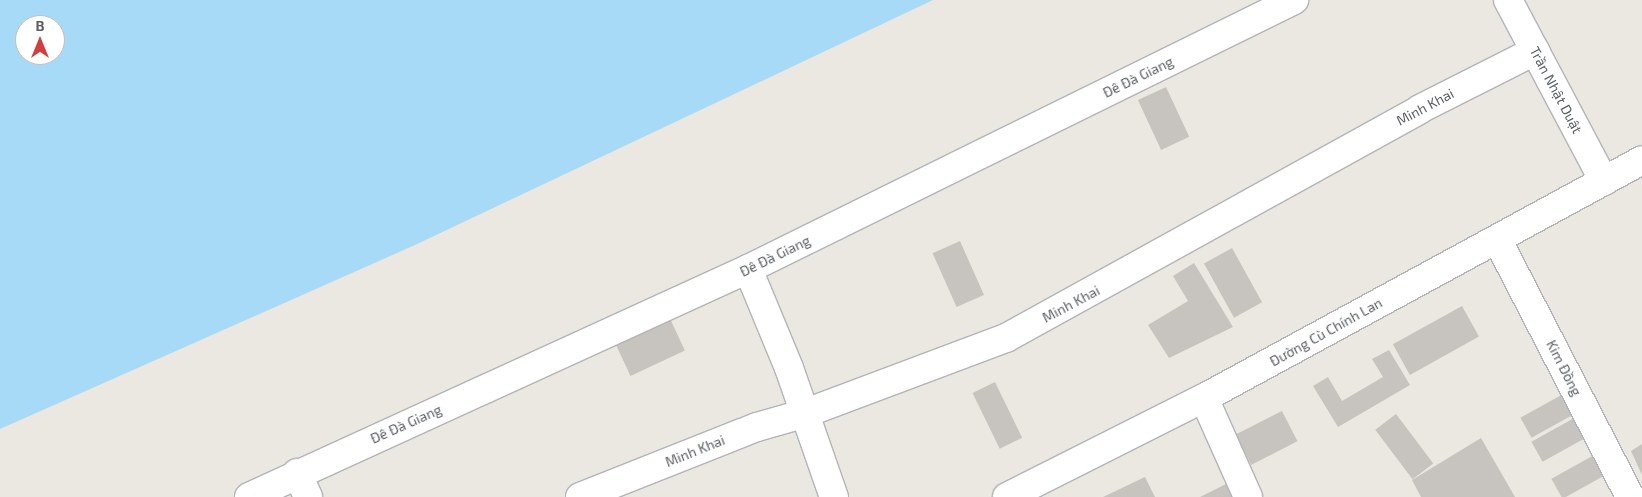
<!DOCTYPE html>
<html>
<head>
<meta charset="utf-8">
<style>
	body { margin:0 }
	#map { position:relative; width:1642px; height:497px; overflow:hidden; background:#ebe8e1; font-family:"Exo 2",sans-serif }
	div>[style] { position:absolute }
	[style*='--x'] { left:calc(var(--x)*1px); top:calc(var(--y)*1px); width:calc(var(--w)*1px); rotate:calc(var(--a)*1deg) }
	.water>* { inset:0; background:#a7daf6 }
	.building>* { inset:0; background:#c7c3be; transform-origin:0 0 }
	.roads { filter:drop-shadow(1px 0 #b2b4b8) drop-shadow(-1px 0 #b2b4b8) drop-shadow(0 1px #b2b4b8) drop-shadow(0 -1px #b2b4b8) }
	.minor>* { height:28px; margin:-14px; padding:0 14px; transform-origin:14px; border-radius:14px; background:#fff }
	.tertiary>* { height:28px; margin:-14px; padding:0 14px; transform-origin:14px; border-radius:14px; background:#fff }
	.secondary>* { height:28px; margin:-14px; padding:0 14px; transform-origin:14px; border-radius:14px; background:#fff }
	span { translate:-50% -50%; white-space:nowrap; text-align:center; line-height:1.15; -webkit-text-stroke:4px #fff; paint-order:stroke }
	.street-label { font-size:14px; color:#5a5e61 }
	.north { position:absolute; left:15px; top:15px; width:50px; height:50px; box-sizing:border-box; background:#fff; border:1px solid #bdbfc0; border-radius:50%; rotate:0deg; font-size:14px; font-weight:700; line-height:20px; text-align:center; color:#5a5e61 }
	.north::after { content:''; display:block; margin:auto; width:18px; height:22px; background:#d73c3c; clip-path:polygon(50% 0,100% 100%,50% 72%,0 100%) }
</style>
</head>
<body>
<div id="map">
	<div class="water">
		<i style="clip-path:polygon(evenodd,0 0,933px 0,415px 245px,0 429px,0 0,25px 25px,55px 25px,55px 55px,25px 55px,25px 25px)"></i>
	</div>
	<div class="building">
		<i style="left:1166px;top:87px;width:55px;height:31px;rotate:65deg"></i>
		<i style="left:960px;top:241px;width:59px;height:30px;rotate:66deg"></i>
		<i style="left:1232px;top:248px;width:62px;height:32px;rotate:61deg"></i>
		<i style="clip-path:polygon(1194px 263px,1233px 327px,1169px 358px,1148px 325px,1188px 301px,1173px 276px)"></i>
		<i style="left:1462px;top:306px;width:35px;height:79px;rotate:61deg"></i>
		<i style="left:665px;top:308px;width:47px;height:60px;rotate:65deg"></i>
		<i style="clip-path:polygon(1389px 350px,1410px 385px,1338px 427px,1313px 386px,1328px 377px,1342px 401px,1383px 377px,1372px 359px)"></i>
		<i style="left:995px;top:382px;width:62px;height:25px;rotate:64deg"></i>
		<i style="left:1565px;top:393px;width:23px;height:51px;rotate:61deg"></i>
		<i style="left:1282px;top:411px;width:34px;height:52px;rotate:63deg"></i>
		<i style="left:1396px;top:414px;width:62px;height:26px;rotate:53deg"></i>
		<i style="left:1576px;top:417px;width:23px;height:51px;rotate:61deg"></i>
		<i style="clip-path:polygon(1481px 438px,1515px 497px,1421px 497px,1412px 480px)"></i>
		<i style="clip-path:polygon(1642px 444px,1642px 475px,1631px 451px)"></i>
		<i style="left:1596px;top:454px;width:23px;height:51px;rotate:61deg"></i>
		<i style="clip-path:polygon(1145px 477px,1155px 497px,1103px 497px)"></i>
		<i style="clip-path:polygon(1226px 484px,1233px 497px,1200px 497px)"></i>
	</div>
	<div class="roads">
		<div class="minor">
			<i style="--x:1508;--y:0;--w:205;--a:62.1"></i>
			<i style="--x:1497;--y:239;--w:290;--a:62.7"></i>
			<i style="--x:748;--y:269;--w:107;--a:67.5"></i>
			<i style="--x:789;--y:368;--w:137;--a:70.8"></i>
			<i style="--x:1204;--y:398;--w:108;--a:66"></i>
			<i style="--x:297;--y:473;--w:26;--a:65"></i>
			<i style="--x:580;--y:497;--w:190;--a:-21.6"></i>
			<i style="--x:757;--y:427;--w:51;--a:-15.9"></i>
			<i style="--x:806;--y:413;--w:214;--a:-20.6"></i>
			<i style="--x:1006;--y:338;--w:473;--a:-28.9"></i>
			<i style="--x:1420;--y:109;--w:129;--a:-26.8"></i>
		</div>
		<div class="tertiary">
			<i style="--x:249;--y:497;--w:549;--a:-24.56"></i>
			<i style="--x:748;--y:269;--w:609;--a:-26.23"></i>
		</div>
		<div class="secondary">
			<i style="--x:1007;--y:497;--w:220;--a:-26.7"></i>
			<i style="--x:1204;--y:398;--w:498;--a:-28.5"></i>
		</div>
	</div>
	<div class="street-label">
		<span style="left:1138px;top:77px;rotate:-26deg">Đê Đà Giang</span>
		<span style="left:1556px;top:90px;rotate:62deg">Trần Nhật Duật</span>
		<span style="left:1425px;top:107px;rotate:-28deg">Minh Khai</span>
		<span style="left:775px;top:256px;rotate:-26deg">Đê Đà Giang</span>
		<span style="left:1071px;top:304px;rotate:-28deg">Minh Khai</span>
		<span style="left:1326px;top:332px;rotate:-29deg">Đường Cù Chính Lan</span>
		<span style="left:1564px;top:368px;rotate:63deg">Kim Đồng</span>
		<span style="left:406px;top:424px;rotate:-24deg">Đê Đà Giang</span>
		<span style="left:695px;top:451px;rotate:-22deg">Minh Khai</span>
	</div>
	<div class="north">B</div>
</div>
</body>
</html>
